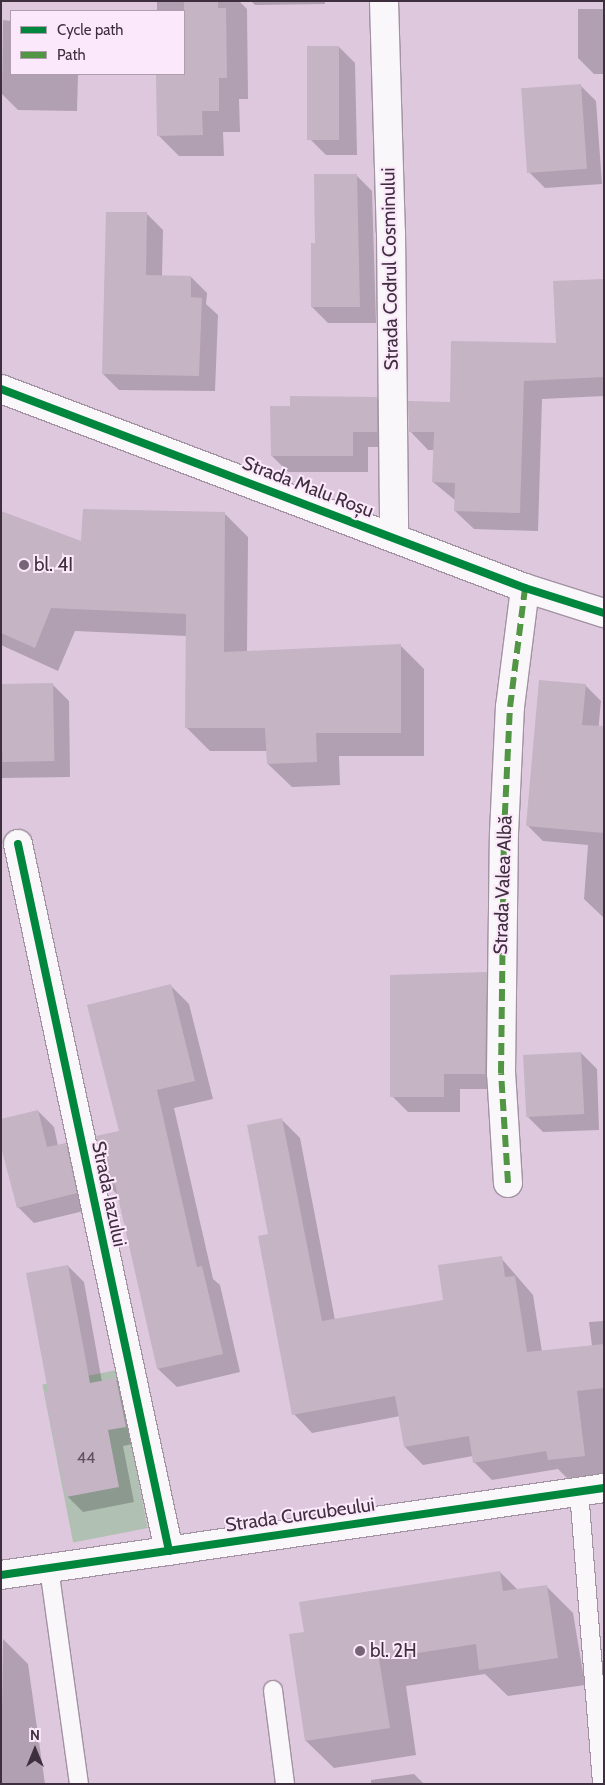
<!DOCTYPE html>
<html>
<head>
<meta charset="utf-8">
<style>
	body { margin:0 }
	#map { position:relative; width:605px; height:1785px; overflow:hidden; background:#dec8de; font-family:Cabin,sans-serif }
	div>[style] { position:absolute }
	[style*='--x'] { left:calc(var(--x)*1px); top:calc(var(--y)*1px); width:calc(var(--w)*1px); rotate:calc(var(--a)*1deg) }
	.green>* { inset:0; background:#b0c0b2; transform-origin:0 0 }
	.shadow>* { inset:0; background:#0003 }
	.building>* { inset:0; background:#c4b4c4; transform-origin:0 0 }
	.roads { filter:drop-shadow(1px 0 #a292a2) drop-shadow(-1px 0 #a292a2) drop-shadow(0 1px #a292a2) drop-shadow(0 -1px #a292a2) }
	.service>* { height:18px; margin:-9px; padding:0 9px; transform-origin:9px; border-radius:9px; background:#faf7fa }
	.minor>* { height:28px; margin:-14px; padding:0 14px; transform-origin:14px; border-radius:14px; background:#faf7fa }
	.tertiary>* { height:28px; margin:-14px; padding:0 14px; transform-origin:14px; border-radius:14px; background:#faf7fa }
	.quiet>* { height:6px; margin-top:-3px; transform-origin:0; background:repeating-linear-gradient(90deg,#529645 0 12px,transparent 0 18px) }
	.cycleway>* { height:8px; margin:-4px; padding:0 4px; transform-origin:4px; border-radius:4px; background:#00873e }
	.dots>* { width:14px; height:14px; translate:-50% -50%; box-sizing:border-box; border:2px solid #fce8fb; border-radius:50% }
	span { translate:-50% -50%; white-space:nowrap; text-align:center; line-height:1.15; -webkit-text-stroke:4px #fce8fb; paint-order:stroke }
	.number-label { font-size:16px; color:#605160 }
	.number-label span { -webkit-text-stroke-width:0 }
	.street-label { font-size:19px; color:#3e2f3e }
	.poi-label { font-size:19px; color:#3e2f3e }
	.left { translate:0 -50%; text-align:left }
	.frame { position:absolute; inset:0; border:2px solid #3e2f3e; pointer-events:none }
	.legend { position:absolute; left:10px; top:10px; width:175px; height:65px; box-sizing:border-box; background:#fce8fb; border:1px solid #b09eaf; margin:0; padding:6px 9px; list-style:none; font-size:15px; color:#3e2f3e }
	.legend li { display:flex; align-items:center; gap:10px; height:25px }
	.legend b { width:25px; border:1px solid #b09eaf }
	.north { position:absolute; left:10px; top:1725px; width:50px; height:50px; -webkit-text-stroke:4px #fce8fb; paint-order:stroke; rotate:0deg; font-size:14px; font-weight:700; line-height:20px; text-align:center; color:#3e2f3e }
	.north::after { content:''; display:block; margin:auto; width:18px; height:22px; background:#3e2f3e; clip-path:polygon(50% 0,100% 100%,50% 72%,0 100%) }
</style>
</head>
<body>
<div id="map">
	<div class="green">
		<i style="left:117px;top:1370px;width:161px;height:76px;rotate:79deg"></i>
	</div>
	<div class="shadow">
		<i style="clip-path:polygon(157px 1px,239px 1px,247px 9px,248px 99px,239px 99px,240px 132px,223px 132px,224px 156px,179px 156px,158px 135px,158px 74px,184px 74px,184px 11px,157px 11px)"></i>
		<i style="clip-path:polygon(251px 1px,325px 1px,325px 4px,255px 5px)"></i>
		<i style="clip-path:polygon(578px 9px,604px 9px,604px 74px,594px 74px,578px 58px)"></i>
		<i style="clip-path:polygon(3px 20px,11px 21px,11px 74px,78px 74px,77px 111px,18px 110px,2px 94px)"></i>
		<i style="clip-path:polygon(339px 47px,355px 63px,357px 155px,326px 155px,310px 139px)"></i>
		<i style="clip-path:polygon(580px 85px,596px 101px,602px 184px,545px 188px,529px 172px)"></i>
		<i style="clip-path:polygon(356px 175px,372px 191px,376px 323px,328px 323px,312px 307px,316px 245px)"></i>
		<i style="clip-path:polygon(147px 214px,163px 230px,162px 276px,191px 277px,207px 293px,206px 304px,218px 315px,215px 391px,119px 390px,103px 374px)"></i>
		<i style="clip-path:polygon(604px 280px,604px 396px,542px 399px,538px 531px,474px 529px,455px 511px,456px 501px,433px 482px,434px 450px,428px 450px,410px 431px,451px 403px,558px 345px)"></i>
		<i style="clip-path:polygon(376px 398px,392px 414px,393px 447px,368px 447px,368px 472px,288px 472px,272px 456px,291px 407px)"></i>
		<i style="clip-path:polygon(1px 513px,82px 542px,224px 513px,248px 537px,247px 652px,401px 646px,424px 669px,424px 756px,339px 756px,340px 785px,292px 787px,268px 764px,267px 751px,210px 751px,186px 727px,187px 636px,75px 631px,58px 671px,1px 645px)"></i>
		<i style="clip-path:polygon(53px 685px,69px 701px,70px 777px,1px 778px,1px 686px)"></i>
		<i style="clip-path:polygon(585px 685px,601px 701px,589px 830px,604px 831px,604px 918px,584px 899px,588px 845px,543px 841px,527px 825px)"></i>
		<i style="clip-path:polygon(486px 973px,502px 989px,501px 1089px,460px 1089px,460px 1112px,408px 1112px,392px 1096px)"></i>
		<i style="clip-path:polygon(171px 986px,189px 1004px,213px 1099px,174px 1108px,213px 1279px,220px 1285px,240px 1372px,177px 1387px,158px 1369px,119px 1196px,108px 1185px)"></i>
		<i style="clip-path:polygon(581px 1053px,597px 1069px,599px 1130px,543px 1132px,527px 1116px)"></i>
		<i style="clip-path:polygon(38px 1111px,54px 1127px,58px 1146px,66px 1145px,82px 1161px,92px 1209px,34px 1223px,18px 1207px)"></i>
		<i style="clip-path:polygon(282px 1120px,300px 1138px,335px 1320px,444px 1301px,501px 1258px,533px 1295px,542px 1352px,592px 1346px,589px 1322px,604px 1321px,604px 1474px,567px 1478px,558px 1469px,492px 1480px,474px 1462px,473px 1456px,423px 1465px,405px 1447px,400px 1416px,312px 1433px,294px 1414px,270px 1235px)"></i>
		<i style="clip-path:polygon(68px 1266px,84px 1282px,102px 1382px,116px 1379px,132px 1395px,142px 1442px,123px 1446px,134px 1502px,83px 1512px,67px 1496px,50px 1392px)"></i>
		<i style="clip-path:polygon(500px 1572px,518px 1590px,546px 1586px,573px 1613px,585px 1685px,508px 1696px,485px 1674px,406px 1686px,416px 1755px,334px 1768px,306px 1741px,290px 1635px,306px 1633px)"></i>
		<i style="clip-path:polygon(3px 1639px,28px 1664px,45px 1784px,1px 1784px)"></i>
		<i style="clip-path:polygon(414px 1774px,424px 1784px,371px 1784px,371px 1780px)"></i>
	</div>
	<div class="building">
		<i style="clip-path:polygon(184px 1px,218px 1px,218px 8px,226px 8px,227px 78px,219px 78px,219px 111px,202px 111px,203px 135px,157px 136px,156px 74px,184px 74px)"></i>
		<i style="left:307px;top:46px;width:32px;height:94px"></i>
		<i style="left:581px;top:84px;width:85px;height:60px;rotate:86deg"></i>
		<i style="clip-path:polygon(314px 174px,357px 174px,360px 307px,311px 307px,311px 243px,315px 243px)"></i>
		<i style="clip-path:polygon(106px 212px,147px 212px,146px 275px,191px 276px,191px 297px,202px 298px,199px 376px,102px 374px)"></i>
		<i style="clip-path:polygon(604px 279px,604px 377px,524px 381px,520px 513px,454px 511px,455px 483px,432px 482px,434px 432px,409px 432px,408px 401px,450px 402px,451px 341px,556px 343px,553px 281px)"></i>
		<i style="clip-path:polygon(290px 396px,377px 397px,377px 432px,353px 432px,353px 456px,271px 456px,270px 406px,290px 406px)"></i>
		<i style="clip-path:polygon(83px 509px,225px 512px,224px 652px,401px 644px,401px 733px,316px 733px,317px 762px,267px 764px,265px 728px,185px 728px,186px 614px,51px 608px,35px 648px,1px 633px,1px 511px,81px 541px)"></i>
		<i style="clip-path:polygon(539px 680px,586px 684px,582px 725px,604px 726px,604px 833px,526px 826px)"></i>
		<i style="left:53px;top:683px;width:78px;height:52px;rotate:89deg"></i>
		<i style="clip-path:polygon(487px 972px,485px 1074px,444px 1074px,444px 1097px,390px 1097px,390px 975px)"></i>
		<i style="clip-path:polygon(171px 984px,195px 1081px,157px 1090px,197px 1267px,202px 1266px,223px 1354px,157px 1369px,115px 1184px,107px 1186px,96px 1136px,119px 1131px,87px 1005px)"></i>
		<i style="left:581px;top:1052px;width:62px;height:58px;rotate:87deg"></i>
		<i style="clip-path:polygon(38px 1110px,47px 1147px,66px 1143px,77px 1193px,17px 1208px,1px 1147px,1px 1119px)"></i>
		<i style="clip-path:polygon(282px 1118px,322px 1321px,443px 1300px,438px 1265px,502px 1256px,505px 1277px,515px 1276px,527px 1352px,604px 1344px,604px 1388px,577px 1391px,585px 1456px,548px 1460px,546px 1451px,473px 1463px,469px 1436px,404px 1447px,395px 1396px,292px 1415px,258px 1236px,268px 1234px,247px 1125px)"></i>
		<i style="clip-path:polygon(68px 1265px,90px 1383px,116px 1378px,126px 1427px,108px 1430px,119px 1487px,66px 1497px,44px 1392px,48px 1391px,26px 1273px)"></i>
		<i style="clip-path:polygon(500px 1571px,503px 1591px,547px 1585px,558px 1658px,479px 1670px,476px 1644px,379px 1659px,390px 1728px,305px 1741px,289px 1634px,304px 1632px,299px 1602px)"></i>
	</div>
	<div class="roads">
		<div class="service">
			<i style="--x:579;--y:1491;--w:294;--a:85.5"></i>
			<i style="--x:49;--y:1568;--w:218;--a:82.1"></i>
			<i style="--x:273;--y:1690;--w:95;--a:82.7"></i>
		</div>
		<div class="minor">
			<i style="--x:384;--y:1;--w:231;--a:88.3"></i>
			<i style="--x:391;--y:232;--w:305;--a:89.4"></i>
			<i style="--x:18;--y:844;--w:723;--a:77.94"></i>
			<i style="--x:508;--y:1183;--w:110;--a:-93.6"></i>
			<i style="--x:501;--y:1073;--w:240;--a:-89.3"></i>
			<i style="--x:504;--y:833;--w:126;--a:-87.3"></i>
			<i style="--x:510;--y:707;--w:120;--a:-82.8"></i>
			<i style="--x:1;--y:1575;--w:609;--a:-8.21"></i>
		</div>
		<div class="tertiary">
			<i style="--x:1;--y:389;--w:561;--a:20.8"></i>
			<i style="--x:525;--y:588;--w:83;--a:17.6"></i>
		</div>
	</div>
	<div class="quiet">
		<i style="--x:508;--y:1183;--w:110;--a:-93.6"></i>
		<i style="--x:501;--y:1073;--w:240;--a:-89.3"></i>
		<i style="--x:504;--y:833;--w:126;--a:-87.3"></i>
		<i style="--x:510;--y:707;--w:120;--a:-82.8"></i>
	</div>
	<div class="cycleway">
		<i style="--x:1;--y:389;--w:561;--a:20.8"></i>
		<i style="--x:525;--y:588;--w:83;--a:17.6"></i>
		<i style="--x:18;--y:844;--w:723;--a:77.94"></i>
		<i style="--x:1;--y:1575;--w:609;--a:-8.21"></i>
	</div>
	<div class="dots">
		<i style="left:24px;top:565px;background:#766576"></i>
		<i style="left:360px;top:1651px;background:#766576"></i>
	</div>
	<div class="number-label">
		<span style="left:86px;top:1458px">44</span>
	</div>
	<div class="street-label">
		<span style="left:390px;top:269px;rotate:-91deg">Strada Codrul Cosminului</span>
		<span style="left:308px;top:487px;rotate:21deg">Strada Malu Roșu</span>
		<span style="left:503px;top:885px;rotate:-88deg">Strada Valea Albă</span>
		<span style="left:109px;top:1194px;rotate:78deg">Strada Iazului</span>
		<span style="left:300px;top:1515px;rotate:-8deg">Strada Curcubeului</span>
	</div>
	<div class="poi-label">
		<span class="left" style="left:34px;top:565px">bl. 4I</span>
		<span class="left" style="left:370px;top:1651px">bl. 2H</span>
	</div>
	<div class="frame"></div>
	<ul class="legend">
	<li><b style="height:6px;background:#00873e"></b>Cycle path</li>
	<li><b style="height:6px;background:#529645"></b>Path</li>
	</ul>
	<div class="north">N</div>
</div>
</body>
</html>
